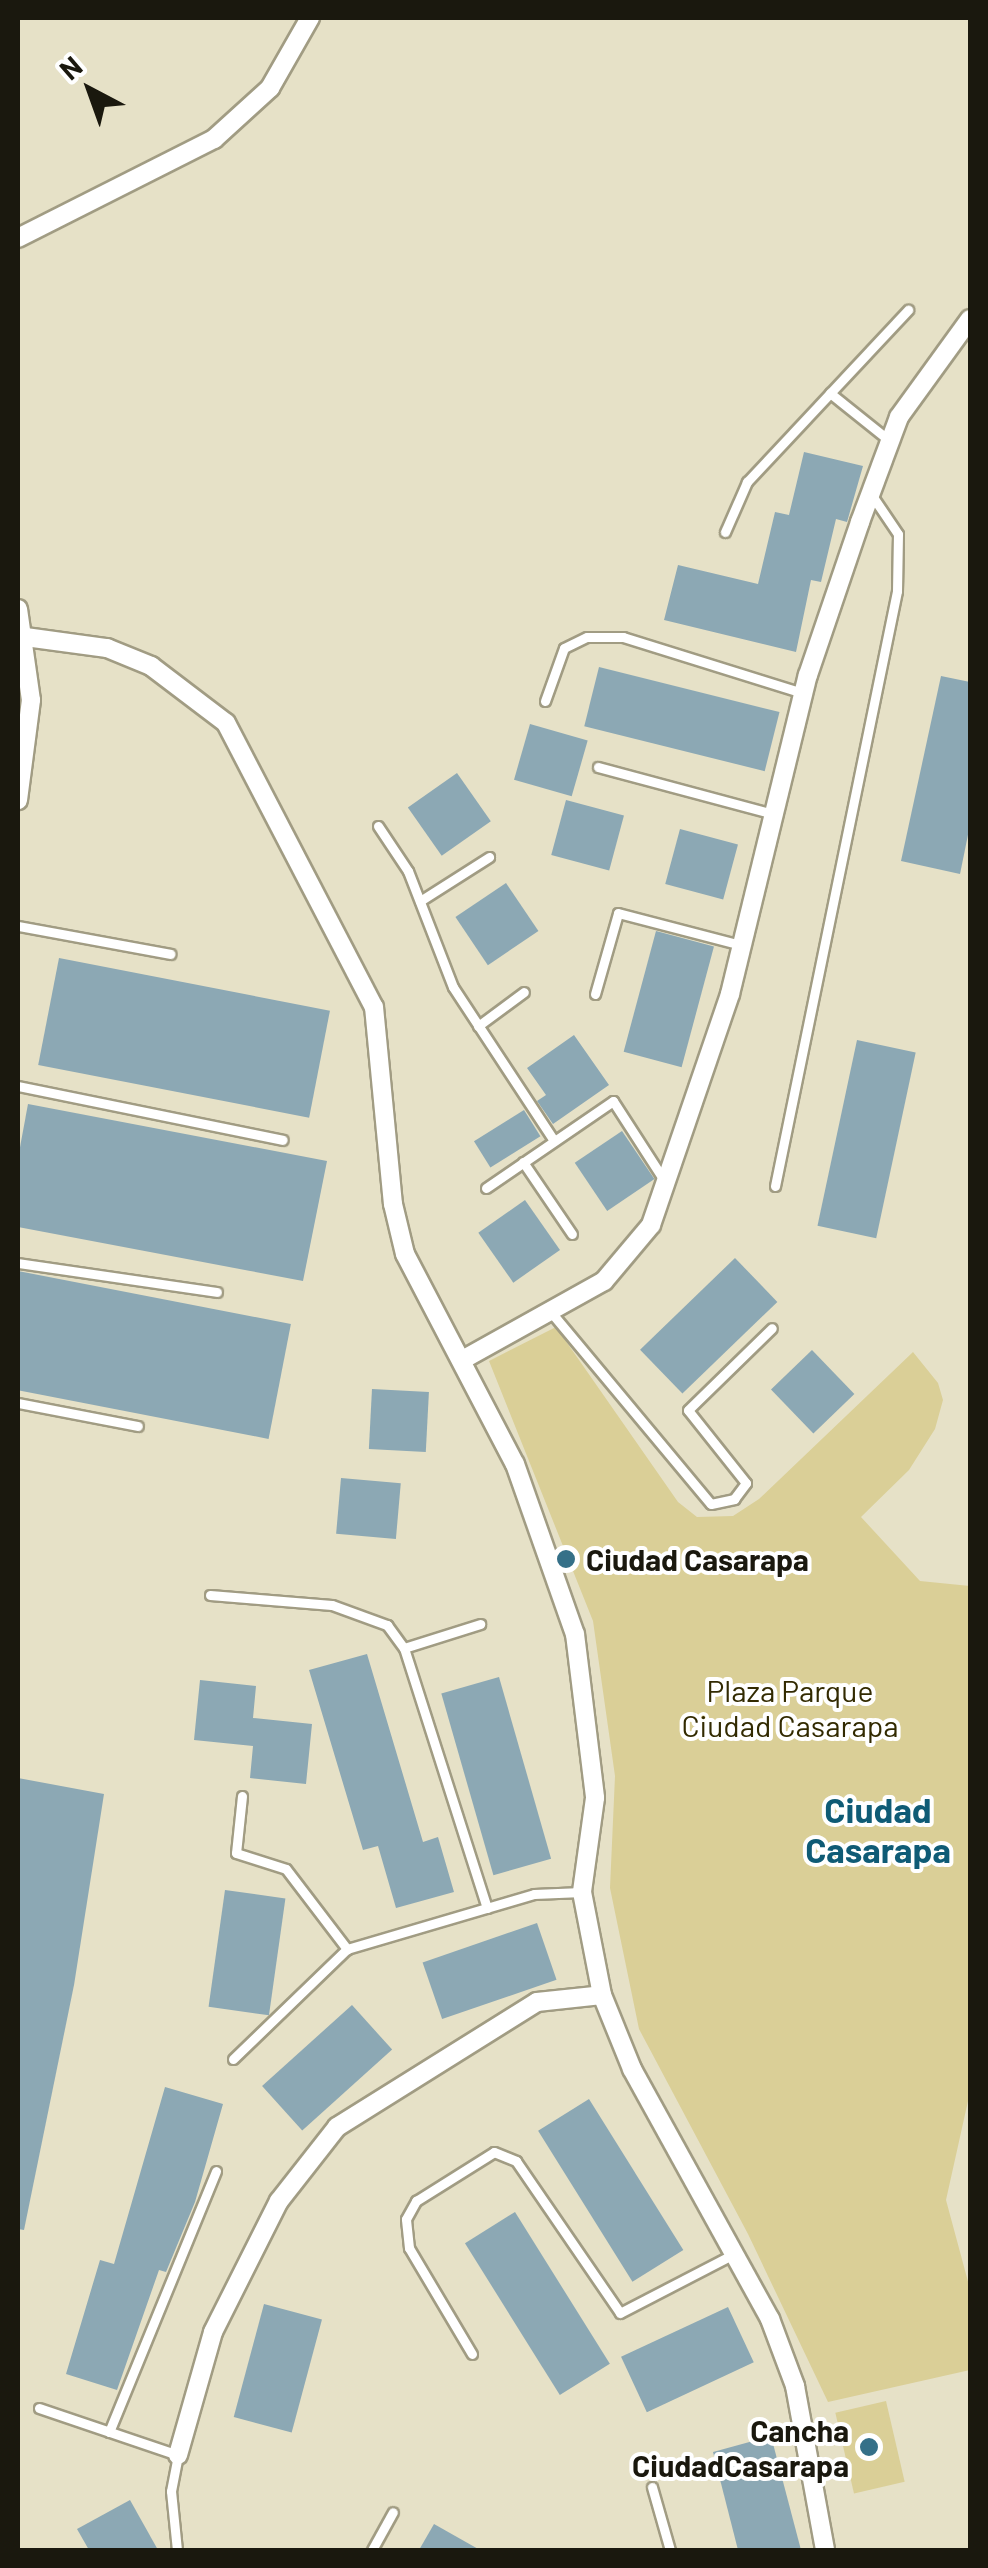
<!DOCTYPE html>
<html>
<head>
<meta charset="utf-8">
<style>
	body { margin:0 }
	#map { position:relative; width:988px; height:2568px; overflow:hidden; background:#e6e1c7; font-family:Barlow,sans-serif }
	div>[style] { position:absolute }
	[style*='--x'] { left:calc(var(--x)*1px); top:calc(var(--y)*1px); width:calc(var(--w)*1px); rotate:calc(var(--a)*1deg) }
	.green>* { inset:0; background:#dacf97; transform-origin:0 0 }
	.building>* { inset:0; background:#8ca8b4; transform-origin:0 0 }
	.roads { filter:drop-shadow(2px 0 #a19c83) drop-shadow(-2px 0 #a19c83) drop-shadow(0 2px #a19c83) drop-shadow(0 -2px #a19c83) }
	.lane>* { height:9px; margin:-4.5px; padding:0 4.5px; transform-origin:4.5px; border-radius:4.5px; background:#fff }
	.street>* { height:18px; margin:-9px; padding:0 9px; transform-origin:9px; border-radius:9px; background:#fff }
	.dots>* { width:28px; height:28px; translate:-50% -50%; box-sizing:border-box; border:5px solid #fff; border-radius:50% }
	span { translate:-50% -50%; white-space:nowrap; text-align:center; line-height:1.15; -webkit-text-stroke:8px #fff; paint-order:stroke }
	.poi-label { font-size:30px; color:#1a180e; font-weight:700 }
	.left { translate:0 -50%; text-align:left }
	.right { translate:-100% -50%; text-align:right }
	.park-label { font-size:30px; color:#322a01 }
	.quarter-label { font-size:35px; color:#0f5b75; font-weight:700 }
	.frame { position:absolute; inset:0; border:20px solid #1a180e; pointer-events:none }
	.north { position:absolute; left:40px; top:40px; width:100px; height:100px; -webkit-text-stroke:8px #fff; paint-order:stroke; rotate:319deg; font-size:28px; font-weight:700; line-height:40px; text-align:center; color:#1a180e }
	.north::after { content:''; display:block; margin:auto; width:35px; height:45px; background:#1a180e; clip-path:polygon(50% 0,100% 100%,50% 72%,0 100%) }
</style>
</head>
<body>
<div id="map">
	<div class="green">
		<i style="clip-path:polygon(556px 1327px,678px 1502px,697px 1517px,733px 1516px,759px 1499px,913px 1352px,938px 1383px,943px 1400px,935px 1429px,909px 1470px,861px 1517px,920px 1581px,970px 1586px,970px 2092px,946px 2200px,970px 2289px,970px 2370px,828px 2402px,748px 2234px,639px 2029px,610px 1888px,615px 1776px,593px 1621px,489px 1361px)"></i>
		<i style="left:886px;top:2401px;width:83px;height:52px;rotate:77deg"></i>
	</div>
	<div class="building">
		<i style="clip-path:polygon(804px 452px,863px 466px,847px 522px,836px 519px,821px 582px,811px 580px,796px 652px,664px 620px,678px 565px,758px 584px,775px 512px,789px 515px)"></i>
		<i style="left:599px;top:667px;width:186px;height:61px;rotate:14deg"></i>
		<i style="clip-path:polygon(941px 676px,970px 682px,970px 825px,960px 874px,901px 861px)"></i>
		<i style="left:530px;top:724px;width:60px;height:58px;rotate:16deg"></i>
		<i style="left:457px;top:773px;width:59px;height:60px;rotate:55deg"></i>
		<i style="left:566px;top:800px;width:60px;height:57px;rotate:15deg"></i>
		<i style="left:680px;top:829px;width:60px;height:57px;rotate:15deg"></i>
		<i style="left:506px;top:883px;width:58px;height:61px;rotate:56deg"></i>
		<i style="left:656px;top:931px;width:60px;height:125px;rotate:15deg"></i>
		<i style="left:59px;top:958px;width:276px;height:109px;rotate:11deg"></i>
		<i style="clip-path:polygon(574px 1035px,609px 1085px,553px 1124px,537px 1101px,546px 1095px,527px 1068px)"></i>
		<i style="left:857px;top:1040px;width:60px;height:190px;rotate:12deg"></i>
		<i style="clip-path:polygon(28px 1104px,327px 1161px,303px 1281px,18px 1227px,18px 1158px)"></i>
		<i style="left:524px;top:1110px;width:31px;height:59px;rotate:58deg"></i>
		<i style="left:622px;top:1131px;width:58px;height:57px;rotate:56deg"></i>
		<i style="left:525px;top:1200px;width:61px;height:57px;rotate:55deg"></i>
		<i style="left:735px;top:1258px;width:61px;height:132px;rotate:46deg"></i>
		<i style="left:18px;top:1271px;width:278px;height:117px;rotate:11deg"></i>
		<i style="left:812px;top:1350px;width:61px;height:57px;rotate:46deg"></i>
		<i style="left:372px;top:1389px;width:57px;height:60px;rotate:3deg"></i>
		<i style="left:341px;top:1478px;width:60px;height:56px;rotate:5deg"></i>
		<i style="clip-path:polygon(367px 1654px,423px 1842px,438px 1837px,454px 1892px,396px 1908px,378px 1846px,363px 1850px,309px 1670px)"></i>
		<i style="left:499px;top:1677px;width:189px;height:60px;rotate:74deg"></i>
		<i style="clip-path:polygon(200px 1680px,256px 1686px,253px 1718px,312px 1724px,306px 1784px,250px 1778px,253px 1746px,194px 1740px)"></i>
		<i style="clip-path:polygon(18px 1778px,104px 1794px,74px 1985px,24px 2230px,18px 2229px)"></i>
		<i style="left:225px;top:1890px;width:61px;height:118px;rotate:8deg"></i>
		<i style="left:537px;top:1923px;width:60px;height:121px;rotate:71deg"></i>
		<i style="left:352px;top:2005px;width:60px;height:121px;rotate:48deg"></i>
		<i style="clip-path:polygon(165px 2087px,223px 2104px,195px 2202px,166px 2272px,159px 2270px,117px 2390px,66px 2374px,100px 2260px,114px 2264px)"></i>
		<i style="left:589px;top:2099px;width:178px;height:60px;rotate:58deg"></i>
		<i style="left:515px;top:2212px;width:179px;height:59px;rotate:58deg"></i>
		<i style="left:264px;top:2304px;width:60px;height:117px;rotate:15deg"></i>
		<i style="left:728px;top:2307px;width:61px;height:118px;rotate:65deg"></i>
		<i style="clip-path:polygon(771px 2436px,801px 2550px,738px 2550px,713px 2452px)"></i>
		<i style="clip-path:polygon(130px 2500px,158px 2550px,89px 2550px,77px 2529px)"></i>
		<i style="clip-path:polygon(434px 2524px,480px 2550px,419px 2550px)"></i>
	</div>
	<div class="roads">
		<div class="lane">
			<i style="--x:830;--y:393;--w:77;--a:38.7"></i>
			<i style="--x:725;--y:532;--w:55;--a:-66.3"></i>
			<i style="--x:747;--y:482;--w:236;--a:-46.9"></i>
			<i style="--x:545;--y:701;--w:56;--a:-70.3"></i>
			<i style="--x:564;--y:648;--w:25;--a:-26"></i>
			<i style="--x:587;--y:637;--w:36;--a:0"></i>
			<i style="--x:623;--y:637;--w:189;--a:17.3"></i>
			<i style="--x:598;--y:767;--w:182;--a:15"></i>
			<i style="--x:378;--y:826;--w:54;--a:56.3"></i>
			<i style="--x:408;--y:871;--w:124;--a:68.8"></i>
			<i style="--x:453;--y:987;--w:184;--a:56.7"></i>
			<i style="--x:420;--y:901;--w:82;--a:-32.5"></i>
			<i style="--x:18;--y:926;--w:155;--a:10.4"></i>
			<i style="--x:595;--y:994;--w:84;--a:-74.1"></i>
			<i style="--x:618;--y:913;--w:127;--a:14.6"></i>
			<i style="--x:478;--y:1026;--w:57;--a:-36.5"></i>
			<i style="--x:18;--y:1086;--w:270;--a:11.5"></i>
			<i style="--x:523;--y:1162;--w:87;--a:55.8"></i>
			<i style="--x:775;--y:1186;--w:607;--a:-78.41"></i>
			<i style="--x:897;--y:591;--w:57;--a:-89"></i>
			<i style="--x:898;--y:534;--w:48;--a:-124"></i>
			<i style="--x:486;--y:1188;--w:154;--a:-34.4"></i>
			<i style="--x:613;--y:1101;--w:94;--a:57.2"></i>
			<i style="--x:18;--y:1263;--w:201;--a:8.3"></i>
			<i style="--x:550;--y:1311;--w:251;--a:50.2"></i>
			<i style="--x:711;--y:1504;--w:24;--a:-12"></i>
			<i style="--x:734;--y:1499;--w:20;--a:-53"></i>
			<i style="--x:746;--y:1483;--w:93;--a:-128.5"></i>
			<i style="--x:688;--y:1410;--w:117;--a:-44.3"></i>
			<i style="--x:18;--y:1403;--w:122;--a:10.9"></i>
			<i style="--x:210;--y:1595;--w:122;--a:4.7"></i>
			<i style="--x:332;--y:1605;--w:59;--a:20"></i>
			<i style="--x:387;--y:1625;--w:29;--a:54"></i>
			<i style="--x:404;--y:1648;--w:273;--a:72.3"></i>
			<i style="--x:404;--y:1648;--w:80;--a:-17.5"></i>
			<i style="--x:242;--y:1796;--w:57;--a:96"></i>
			<i style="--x:236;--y:1853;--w:52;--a:17.7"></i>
			<i style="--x:286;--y:1869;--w:101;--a:52.7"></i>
			<i style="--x:233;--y:2059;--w:158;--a:-44"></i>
			<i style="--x:347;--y:1949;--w:195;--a:-16.4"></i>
			<i style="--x:534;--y:1894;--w:48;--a:-2.4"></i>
			<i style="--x:472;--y:2354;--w:123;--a:-120.7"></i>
			<i style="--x:409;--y:2248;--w:29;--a:-96"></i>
			<i style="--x:406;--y:2219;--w:21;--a:-61"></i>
			<i style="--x:416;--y:2201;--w:92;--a:-32.1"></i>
			<i style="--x:494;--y:2152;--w:24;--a:22"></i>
			<i style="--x:516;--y:2161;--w:184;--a:55.6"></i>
			<i style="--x:620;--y:2313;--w:128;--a:-27.4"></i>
			<i style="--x:39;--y:2408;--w:147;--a:18.7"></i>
			<i style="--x:178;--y:2455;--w:37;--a:101"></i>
			<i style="--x:171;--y:2491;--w:59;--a:84.2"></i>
			<i style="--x:109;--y:2432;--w:282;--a:-67.7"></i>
			<i style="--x:652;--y:2487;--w:66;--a:74.1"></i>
			<i style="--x:372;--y:2550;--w:43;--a:-61.1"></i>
		</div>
		<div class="street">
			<i style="--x:18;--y:238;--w:220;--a:-26.8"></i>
			<i style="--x:214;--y:139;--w:76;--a:-42.3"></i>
			<i style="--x:270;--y:88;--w:81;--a:-60.3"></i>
			<i style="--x:18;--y:609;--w:92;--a:81.9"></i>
			<i style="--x:31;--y:700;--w:101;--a:97.4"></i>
			<i style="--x:18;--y:636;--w:90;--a:7.7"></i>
			<i style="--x:107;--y:648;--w:48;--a:22.2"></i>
			<i style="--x:151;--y:666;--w:94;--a:37.2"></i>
			<i style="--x:226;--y:723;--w:320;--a:62.5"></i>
			<i style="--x:374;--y:1007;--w:198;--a:84.5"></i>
			<i style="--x:393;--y:1204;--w:51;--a:76.5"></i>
			<i style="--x:405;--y:1254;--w:237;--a:62.4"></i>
			<i style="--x:515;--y:1464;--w:180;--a:70.6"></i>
			<i style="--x:575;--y:1634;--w:165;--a:83"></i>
			<i style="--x:595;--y:1798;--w:95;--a:97.9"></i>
			<i style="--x:582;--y:1892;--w:105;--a:79"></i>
			<i style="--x:602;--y:1995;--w:80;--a:67.9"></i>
			<i style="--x:632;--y:2069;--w:286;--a:61.1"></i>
			<i style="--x:770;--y:2319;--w:72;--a:69.5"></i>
			<i style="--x:795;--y:2386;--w:167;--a:79.6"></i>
			<i style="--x:464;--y:1359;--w:160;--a:-29.1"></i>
			<i style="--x:604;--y:1281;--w:73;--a:-50"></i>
			<i style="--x:651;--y:1225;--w:244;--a:-71.1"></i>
			<i style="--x:730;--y:994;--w:328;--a:-76.3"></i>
			<i style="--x:808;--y:675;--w:162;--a:-71.2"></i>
			<i style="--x:860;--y:522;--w:112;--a:-69.6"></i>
			<i style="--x:899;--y:417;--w:121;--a:-54.1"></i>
			<i style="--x:178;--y:2455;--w:128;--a:-74.1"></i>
			<i style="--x:213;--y:2332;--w:147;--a:-63.3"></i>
			<i style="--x:279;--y:2201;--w:94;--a:-51.9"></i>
			<i style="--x:337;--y:2127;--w:236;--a:-32"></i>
			<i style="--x:537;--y:2002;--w:65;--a:-6.1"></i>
		</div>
	</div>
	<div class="dots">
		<i style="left:566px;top:1559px;background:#357088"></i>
		<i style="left:869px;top:2447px;background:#357088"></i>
	</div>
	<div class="poi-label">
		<span class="left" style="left:586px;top:1559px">Ciudad Casarapa</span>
		<span class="right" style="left:849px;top:2447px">Cancha<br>CiudadCasarapa</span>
	</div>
	<div class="park-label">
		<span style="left:790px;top:1707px">Plaza Parque<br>Ciudad Casarapa</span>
	</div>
	<div class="quarter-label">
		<span style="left:878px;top:1829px">Ciudad<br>Casarapa</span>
	</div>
	<div class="frame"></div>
	<div class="north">N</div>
</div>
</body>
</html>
